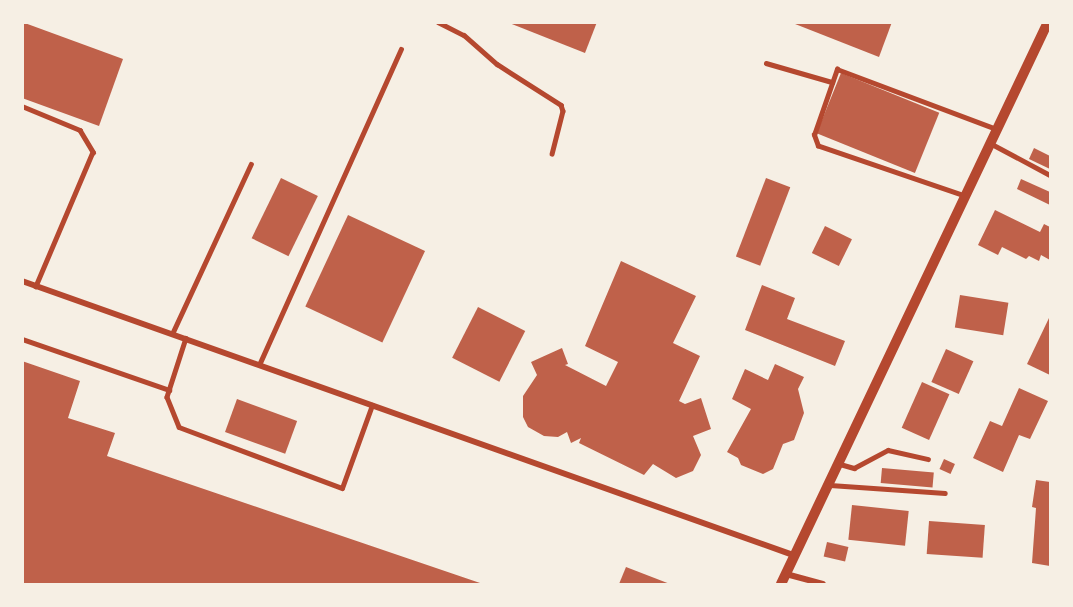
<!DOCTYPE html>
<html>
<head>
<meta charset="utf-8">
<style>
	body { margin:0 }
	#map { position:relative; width:1073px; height:607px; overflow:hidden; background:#f6efe4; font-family:"Source Sans 3",sans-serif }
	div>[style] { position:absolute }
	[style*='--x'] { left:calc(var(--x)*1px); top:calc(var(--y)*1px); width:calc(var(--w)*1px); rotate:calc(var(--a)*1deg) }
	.building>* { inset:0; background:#bf614a; transform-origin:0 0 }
	.service>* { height:4.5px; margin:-2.25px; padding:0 2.25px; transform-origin:2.25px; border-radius:2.25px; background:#b5482f }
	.minor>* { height:6px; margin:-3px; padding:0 3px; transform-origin:3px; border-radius:3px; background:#b5482f }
	.tertiary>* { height:10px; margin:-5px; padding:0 5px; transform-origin:5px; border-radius:5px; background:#b5482f }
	span { translate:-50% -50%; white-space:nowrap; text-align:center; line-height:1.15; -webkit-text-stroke:6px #f6efe4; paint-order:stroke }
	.frame { position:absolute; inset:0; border:24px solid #f6efe4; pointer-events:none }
</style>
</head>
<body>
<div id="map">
	<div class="building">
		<i style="clip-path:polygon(22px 22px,123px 59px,99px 126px,22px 98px)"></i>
		<i style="clip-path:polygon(507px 22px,597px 22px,585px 53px)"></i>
		<i style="clip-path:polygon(790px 22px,892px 22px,879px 57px)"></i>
		<i style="left:841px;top:73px;width:106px;height:65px;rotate:22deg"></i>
		<i style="clip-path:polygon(1034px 148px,1050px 156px,1050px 169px,1029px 159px)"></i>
		<i style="left:281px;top:178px;width:41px;height:67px;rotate:26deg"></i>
		<i style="left:766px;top:178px;width:26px;height:84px;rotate:21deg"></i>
		<i style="clip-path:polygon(1021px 179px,1050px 192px,1050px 205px,1017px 189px)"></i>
		<i style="clip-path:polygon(995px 210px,1040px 232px,1044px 224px,1050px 227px,1050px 260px,1041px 255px,1039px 261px,1029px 256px,1026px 259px,1002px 247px,998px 255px,978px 245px)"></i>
		<i style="left:348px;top:215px;width:85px;height:101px;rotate:25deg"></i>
		<i style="left:825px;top:226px;width:30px;height:30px;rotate:26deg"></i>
		<i style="clip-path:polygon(621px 261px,696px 296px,673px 343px,700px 356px,679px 401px,685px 404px,701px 398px,711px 429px,693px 436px,701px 455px,693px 471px,676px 478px,653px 464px,644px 475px,579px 443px,581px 438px,571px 443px,567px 432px,558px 437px,544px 436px,528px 427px,523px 417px,523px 396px,537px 375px,531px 362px,562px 348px,568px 364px,565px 365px,606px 386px,618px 362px,585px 346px)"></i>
		<i style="clip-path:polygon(762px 285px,795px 298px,787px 319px,845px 341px,835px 366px,745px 330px)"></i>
		<i style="left:960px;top:295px;width:49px;height:33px;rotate:9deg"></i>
		<i style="left:478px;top:307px;width:53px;height:57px;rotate:27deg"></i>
		<i style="clip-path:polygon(1049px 318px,1050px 319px,1050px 375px,1027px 364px)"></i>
		<i style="left:946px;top:349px;width:30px;height:36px;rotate:24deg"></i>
		<i style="clip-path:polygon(22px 361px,80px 381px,68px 418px,115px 433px,107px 456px,483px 584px,22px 584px)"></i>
		<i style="clip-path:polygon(775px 364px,804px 377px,798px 389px,804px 413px,794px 440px,783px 444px,773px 469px,763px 474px,741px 465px,738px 458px,727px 452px,751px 409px,732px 399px,745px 369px,768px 380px)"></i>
		<i style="left:922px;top:382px;width:30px;height:50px;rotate:24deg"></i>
		<i style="clip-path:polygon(1019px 388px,1048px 401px,1030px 439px,1019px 435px,1003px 472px,973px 458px,990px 421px,1002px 426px)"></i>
		<i style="left:237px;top:399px;width:64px;height:35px;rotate:20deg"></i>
		<i style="left:944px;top:459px;width:12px;height:11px;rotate:24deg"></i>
		<i style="left:882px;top:468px;width:52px;height:15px;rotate:5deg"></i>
		<i style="clip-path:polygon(1036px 480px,1050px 482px,1050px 566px,1032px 563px,1036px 508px,1032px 507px)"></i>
		<i style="left:852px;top:505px;width:57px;height:35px;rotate:6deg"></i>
		<i style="left:929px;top:521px;width:56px;height:33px;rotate:4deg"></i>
		<i style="left:827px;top:542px;width:22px;height:15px;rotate:13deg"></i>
		<i style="clip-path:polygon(626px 567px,670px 584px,619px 584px)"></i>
	</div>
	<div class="service">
		<i style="--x:438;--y:22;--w:29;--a:27"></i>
		<i style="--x:464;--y:35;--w:44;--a:41.3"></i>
		<i style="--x:497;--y:64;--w:76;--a:32.6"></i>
		<i style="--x:561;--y:105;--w:6;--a:72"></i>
		<i style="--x:563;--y:111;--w:44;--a:104.3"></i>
		<i style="--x:766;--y:63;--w:69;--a:16.1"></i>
		<i style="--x:22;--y:106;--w:63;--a:22.5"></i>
		<i style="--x:80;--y:130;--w:26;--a:59"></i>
		<i style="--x:93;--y:152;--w:146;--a:113"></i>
		<i style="--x:990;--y:143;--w:68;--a:28.1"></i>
		<i style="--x:965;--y:196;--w:155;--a:-161.2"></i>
		<i style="--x:818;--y:146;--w:12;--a:-110"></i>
		<i style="--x:814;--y:135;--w:70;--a:-70.8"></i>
		<i style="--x:837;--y:69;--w:171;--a:20.6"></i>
		<i style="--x:172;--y:334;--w:187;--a:-65.1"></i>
		<i style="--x:186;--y:338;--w:62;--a:107.9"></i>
		<i style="--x:167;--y:397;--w:32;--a:68"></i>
		<i style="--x:179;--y:427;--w:174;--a:20.5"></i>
		<i style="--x:342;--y:488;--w:88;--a:-70.1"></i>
		<i style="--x:22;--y:339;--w:156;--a:19.1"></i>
		<i style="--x:259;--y:365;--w:346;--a:-65.8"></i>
		<i style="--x:840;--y:464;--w:15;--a:16"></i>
		<i style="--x:854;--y:468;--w:38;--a:-28"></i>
		<i style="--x:888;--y:450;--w:41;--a:12.7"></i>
		<i style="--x:830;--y:485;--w:115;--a:4"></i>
	</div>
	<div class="minor">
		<i style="--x:22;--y:281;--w:818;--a:19.56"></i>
		<i style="--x:786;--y:574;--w:38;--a:15"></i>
	</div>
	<div class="tertiary">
		<i style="--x:781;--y:584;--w:622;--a:-64.59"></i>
	</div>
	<div class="frame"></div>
</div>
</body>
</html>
